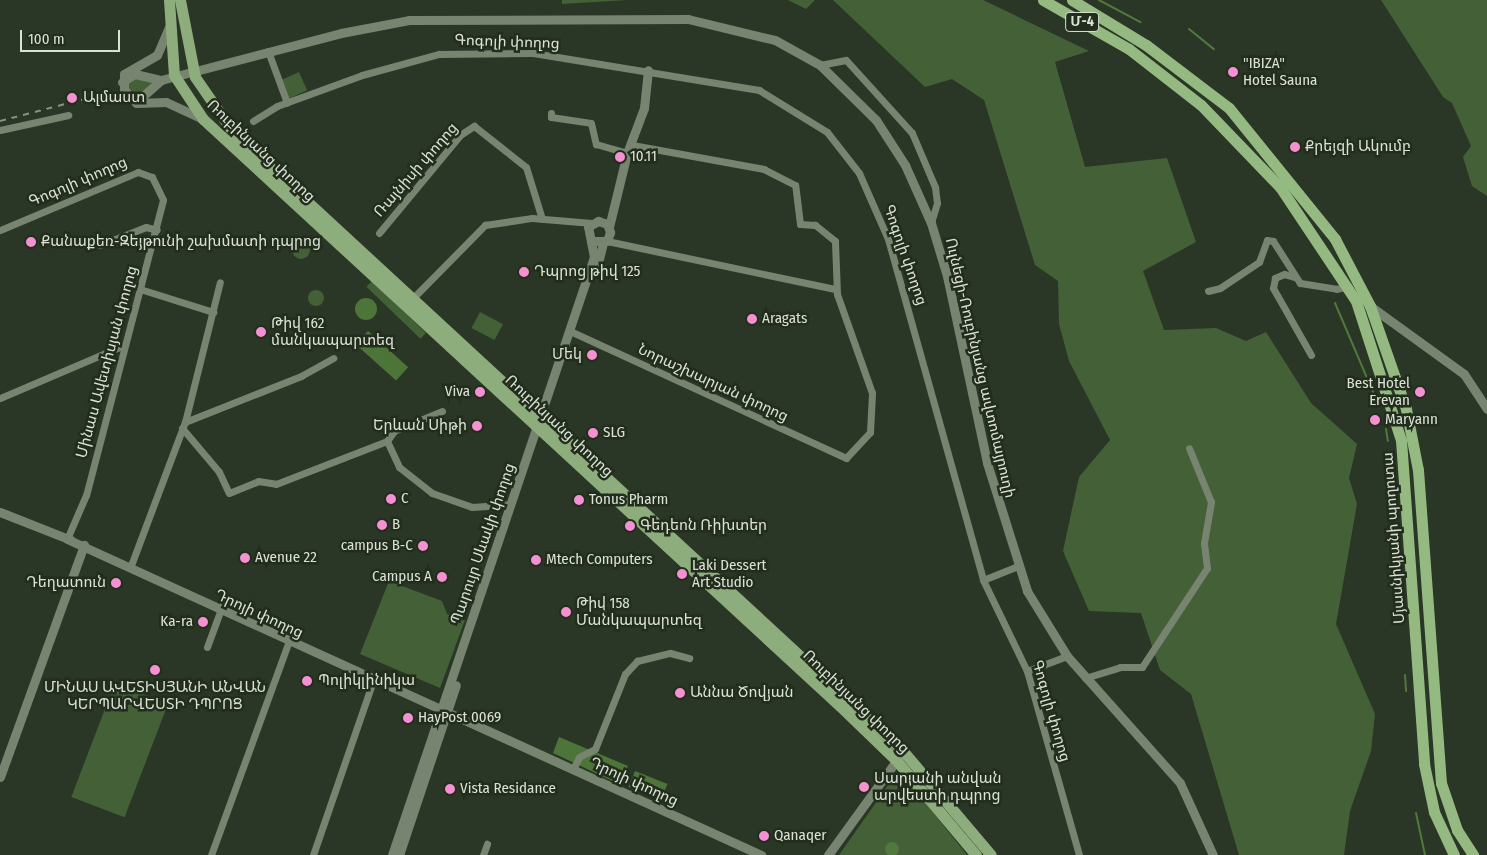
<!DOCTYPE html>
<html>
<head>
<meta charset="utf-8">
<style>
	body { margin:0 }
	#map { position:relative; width:1487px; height:855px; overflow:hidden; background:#2b3726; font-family:"Fira Sans Condensed","Noto Sans Armenian",sans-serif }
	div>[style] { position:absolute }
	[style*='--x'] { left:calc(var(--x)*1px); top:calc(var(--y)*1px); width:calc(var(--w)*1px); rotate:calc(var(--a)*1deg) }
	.green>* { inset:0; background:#446036; transform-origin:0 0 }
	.round { border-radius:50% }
	.forest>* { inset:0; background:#4e7539; transform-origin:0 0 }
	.water>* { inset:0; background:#51783d }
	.stream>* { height:2px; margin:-1px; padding:0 1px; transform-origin:1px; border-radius:1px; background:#51783d }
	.minor>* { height:7px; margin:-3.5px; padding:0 3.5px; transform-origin:3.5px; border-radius:3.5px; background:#768470 }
	.tertiary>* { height:9px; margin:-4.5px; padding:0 4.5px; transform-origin:4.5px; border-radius:4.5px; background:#768470 }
	.primary>* { height:11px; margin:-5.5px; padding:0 5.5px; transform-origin:5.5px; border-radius:5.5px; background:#8dad7d }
	.trunk>* { height:11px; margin:-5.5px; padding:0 5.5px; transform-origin:5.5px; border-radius:5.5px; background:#94ba82 }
	.rail>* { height:2px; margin-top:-1px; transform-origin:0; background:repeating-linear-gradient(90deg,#879183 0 6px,transparent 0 12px) }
	.dots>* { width:14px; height:14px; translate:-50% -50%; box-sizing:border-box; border:2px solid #222d1c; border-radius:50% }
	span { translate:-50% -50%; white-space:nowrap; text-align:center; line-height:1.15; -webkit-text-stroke:5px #222d1c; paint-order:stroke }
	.shield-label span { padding:1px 4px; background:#222d1c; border:1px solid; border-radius:4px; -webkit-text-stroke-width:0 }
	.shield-label { font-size:14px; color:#dae2d7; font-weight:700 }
	.street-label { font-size:15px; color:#dae2d7 }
	.poi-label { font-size:15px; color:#dae2d7 }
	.left { translate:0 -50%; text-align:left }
	.right { translate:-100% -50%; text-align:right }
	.scale { position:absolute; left:20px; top:30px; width:100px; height:22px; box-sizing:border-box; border:2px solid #dae2d7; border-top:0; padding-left:6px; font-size:15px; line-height:18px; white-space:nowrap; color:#dae2d7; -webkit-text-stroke:4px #222d1c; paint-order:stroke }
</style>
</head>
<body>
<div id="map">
	<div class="green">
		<i style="clip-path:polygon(562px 0,627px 0,562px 4px)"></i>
		<i style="clip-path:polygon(788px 0,815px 0,806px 9px)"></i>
		<i style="clip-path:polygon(833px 0,983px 0,1089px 51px,1055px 62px,1085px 167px,1167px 158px,1196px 242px,1143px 271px,1164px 330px,1216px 328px,1246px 341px,1266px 332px,1311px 403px,1357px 444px,1349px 478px,1357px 504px,1336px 624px,1375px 714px,1371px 751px,1350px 811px,1344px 855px,1239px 855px,1191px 694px,1160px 670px,1141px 613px,1089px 611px,1063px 551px,1079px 477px,1110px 440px,1069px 361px,1059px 324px,1058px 281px,1035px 265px,984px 100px,952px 79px,925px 87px)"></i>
		<i style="clip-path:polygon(1381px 0,1487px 0,1487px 196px,1472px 186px,1463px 157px,1471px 146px,1452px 103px,1443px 97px)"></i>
		<i style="left:299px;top:72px;width:20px;height:20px;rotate:66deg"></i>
		<i style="clip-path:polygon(133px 78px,153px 82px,145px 92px,135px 95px,128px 86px)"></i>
		<i class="round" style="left:292px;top:241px;width:18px;height:18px"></i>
		<i style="left:372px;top:281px;width:75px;height:8px;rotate:44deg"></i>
		<i class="round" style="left:308px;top:290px;width:16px;height:16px"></i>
		<i style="left:480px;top:312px;width:26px;height:18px;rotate:28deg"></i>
		<i style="clip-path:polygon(389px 581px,442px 601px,447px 614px,465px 620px,440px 688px,360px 654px)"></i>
		<i style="left:115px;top:683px;width:57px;height:122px;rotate:21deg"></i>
		<i style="clip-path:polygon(896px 774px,914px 789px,967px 855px,839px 855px)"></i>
	</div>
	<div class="forest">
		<i class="round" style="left:355px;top:298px;width:22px;height:22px"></i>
		<i style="left:368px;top:331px;width:54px;height:18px;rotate:42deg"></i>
		<i style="clip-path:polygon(559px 737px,628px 766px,619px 784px,553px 753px)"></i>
		<i style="left:635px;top:771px;width:35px;height:17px;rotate:22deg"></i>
	</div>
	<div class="water">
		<i class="round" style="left:885px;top:842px;width:14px;height:14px"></i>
	</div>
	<div class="stream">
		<i style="--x:1099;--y:0;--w:47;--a:28.2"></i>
		<i style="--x:1189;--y:29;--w:32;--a:39"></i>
		<i style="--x:1335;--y:303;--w:97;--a:66.9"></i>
		<i style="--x:1386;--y:429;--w:12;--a:81"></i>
		<i style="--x:1405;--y:675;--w:16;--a:86"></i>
		<i style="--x:1416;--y:813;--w:43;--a:77.9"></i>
	</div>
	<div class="minor">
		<i style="--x:268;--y:51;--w:55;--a:69.9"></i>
		<i style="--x:820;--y:65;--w:26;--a:-11"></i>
		<i style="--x:846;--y:60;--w:98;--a:47.9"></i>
		<i style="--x:912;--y:133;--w:59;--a:66.9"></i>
		<i style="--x:935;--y:187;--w:16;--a:83"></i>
		<i style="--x:937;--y:203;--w:21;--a:107"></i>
		<i style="--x:551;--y:113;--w:4;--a:90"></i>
		<i style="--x:551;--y:117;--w:40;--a:8.5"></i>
		<i style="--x:591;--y:123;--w:22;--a:77"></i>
		<i style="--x:596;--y:144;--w:32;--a:16"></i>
		<i style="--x:253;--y:121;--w:28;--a:-32"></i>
		<i style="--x:277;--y:106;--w:90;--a:-20"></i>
		<i style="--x:362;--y:75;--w:80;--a:-15.3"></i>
		<i style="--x:439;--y:54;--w:94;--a:-0.6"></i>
		<i style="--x:533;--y:53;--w:229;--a:9.3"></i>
		<i style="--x:759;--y:90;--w:80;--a:31.7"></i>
		<i style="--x:827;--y:132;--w:52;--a:52"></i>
		<i style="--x:859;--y:173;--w:72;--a:66.3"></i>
		<i style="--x:888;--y:239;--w:354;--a:74.4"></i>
		<i style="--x:983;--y:580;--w:101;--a:64.2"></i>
		<i style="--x:1027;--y:671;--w:191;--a:74.2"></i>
		<i style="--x:0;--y:130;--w:70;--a:-12.4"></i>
		<i style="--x:0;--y:230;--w:150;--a:-22.8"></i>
		<i style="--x:138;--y:172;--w:15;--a:20"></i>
		<i style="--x:152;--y:177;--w:25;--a:64"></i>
		<i style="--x:163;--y:200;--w:305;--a:104.6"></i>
		<i style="--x:86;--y:495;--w:48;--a:113.4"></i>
		<i style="--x:379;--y:233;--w:127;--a:-50.4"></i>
		<i style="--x:460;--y:135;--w:17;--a:-33"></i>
		<i style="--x:474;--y:126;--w:66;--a:38.3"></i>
		<i style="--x:526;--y:167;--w:54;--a:72.9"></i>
		<i style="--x:607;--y:241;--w:233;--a:11.9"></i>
		<i style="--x:100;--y:245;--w:49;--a:-21.4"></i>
		<i style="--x:146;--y:227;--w:11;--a:15"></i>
		<i style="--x:1294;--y:277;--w:10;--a:-163"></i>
		<i style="--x:1284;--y:274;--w:10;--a:156"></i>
		<i style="--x:1275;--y:278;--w:10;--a:101"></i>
		<i style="--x:1273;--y:288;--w:77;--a:60.4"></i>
		<i style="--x:140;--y:289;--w:77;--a:17.5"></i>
		<i style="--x:1208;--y:291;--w:12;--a:-14"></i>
		<i style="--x:1220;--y:288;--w:47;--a:-33.7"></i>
		<i style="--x:1259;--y:262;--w:23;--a:-70"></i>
		<i style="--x:1267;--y:240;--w:6;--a:9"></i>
		<i style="--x:1273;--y:241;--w:50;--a:57.3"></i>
		<i style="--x:1300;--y:283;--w:36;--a:9"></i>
		<i style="--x:1336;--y:289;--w:13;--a:-13"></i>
		<i style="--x:413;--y:298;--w:103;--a:-45.4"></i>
		<i style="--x:485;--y:225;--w:48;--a:-8.5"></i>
		<i style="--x:532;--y:218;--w:60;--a:4.8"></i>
		<i style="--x:570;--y:331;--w:304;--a:24.7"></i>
		<i style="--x:846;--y:458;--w:35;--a:-47"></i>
		<i style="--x:870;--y:432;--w:39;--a:-87"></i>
		<i style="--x:872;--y:393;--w:105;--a:-109.5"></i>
		<i style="--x:837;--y:294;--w:53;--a:-92.2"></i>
		<i style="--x:835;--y:241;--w:26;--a:-141"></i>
		<i style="--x:815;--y:225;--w:15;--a:-176"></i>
		<i style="--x:800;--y:224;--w:39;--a:-97"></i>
		<i style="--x:795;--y:185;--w:35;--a:-153"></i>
		<i style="--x:764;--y:169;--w:134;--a:-169.7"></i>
		<i style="--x:0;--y:398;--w:135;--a:-23.1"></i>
		<i style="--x:185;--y:422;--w:125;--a:-21.6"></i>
		<i style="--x:301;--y:376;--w:37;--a:-29"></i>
		<i style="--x:182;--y:428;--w:57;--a:49.9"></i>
		<i style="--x:219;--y:472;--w:23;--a:65"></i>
		<i style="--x:229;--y:493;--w:31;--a:-22"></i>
		<i style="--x:258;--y:481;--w:18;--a:9"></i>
		<i style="--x:276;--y:484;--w:119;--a:-21.2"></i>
		<i style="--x:387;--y:441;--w:12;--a:-55"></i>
		<i style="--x:394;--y:431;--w:52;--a:-22.6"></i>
		<i style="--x:387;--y:441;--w:29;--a:65"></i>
		<i style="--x:399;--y:467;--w:42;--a:38.2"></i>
		<i style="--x:432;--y:493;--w:42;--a:19.3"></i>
		<i style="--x:472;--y:507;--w:39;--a:-4"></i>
		<i style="--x:130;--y:568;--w:156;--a:-69.4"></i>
		<i style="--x:185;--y:422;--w:144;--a:-76"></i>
		<i style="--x:983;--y:580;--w:35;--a:-22"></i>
		<i style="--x:207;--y:647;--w:44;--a:-69.9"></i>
		<i style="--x:1027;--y:671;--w:43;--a:-20.6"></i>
		<i style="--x:1085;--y:678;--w:37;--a:-17"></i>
		<i style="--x:1120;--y:667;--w:22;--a:0"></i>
		<i style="--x:1142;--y:667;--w:118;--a:-56.7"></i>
		<i style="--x:1207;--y:568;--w:25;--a:-97"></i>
		<i style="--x:1204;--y:543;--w:42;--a:-80.3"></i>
		<i style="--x:1211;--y:502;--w:58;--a:-112.2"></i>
		<i style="--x:573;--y:769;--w:13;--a:-63"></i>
		<i style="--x:579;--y:757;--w:18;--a:-27"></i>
		<i style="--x:595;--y:749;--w:81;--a:-68.2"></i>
		<i style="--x:625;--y:674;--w:18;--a:-47"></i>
		<i style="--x:637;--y:661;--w:34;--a:-14"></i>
		<i style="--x:670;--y:653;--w:20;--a:15"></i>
		<i style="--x:211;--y:855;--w:226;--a:-70"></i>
		<i style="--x:313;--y:855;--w:184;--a:-71"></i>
		<i style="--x:483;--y:855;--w:12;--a:-70"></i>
	</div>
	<div class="tertiary">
		<i style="--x:169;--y:27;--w:30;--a:113"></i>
		<i style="--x:157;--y:55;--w:38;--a:150"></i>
		<i style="--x:124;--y:74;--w:15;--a:90"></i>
		<i style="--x:124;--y:89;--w:18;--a:49"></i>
		<i style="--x:136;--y:103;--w:30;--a:-2"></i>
		<i style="--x:166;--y:102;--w:41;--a:24.7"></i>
		<i style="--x:122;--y:82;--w:15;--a:-32"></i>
		<i style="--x:135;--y:74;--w:27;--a:13"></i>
		<i style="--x:161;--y:80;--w:186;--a:-14.6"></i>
		<i style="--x:341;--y:33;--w:69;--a:-10.8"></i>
		<i style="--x:409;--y:20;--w:279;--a:-0.2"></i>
		<i style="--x:688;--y:19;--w:89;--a:13.6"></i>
		<i style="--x:775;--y:40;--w:51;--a:29.1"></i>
		<i style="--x:820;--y:65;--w:78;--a:44.5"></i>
		<i style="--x:876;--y:120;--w:54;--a:57.2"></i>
		<i style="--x:905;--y:165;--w:64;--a:65.9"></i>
		<i style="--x:931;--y:223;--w:55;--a:73.2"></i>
		<i style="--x:947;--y:276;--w:191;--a:77.9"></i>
		<i style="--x:987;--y:463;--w:134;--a:72.6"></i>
		<i style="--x:1027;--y:591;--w:76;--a:58.4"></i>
		<i style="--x:1067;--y:656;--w:170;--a:48.3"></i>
		<i style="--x:1180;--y:783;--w:79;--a:65.4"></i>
		<i style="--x:129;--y:99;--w:16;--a:-15"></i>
		<i style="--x:144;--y:95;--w:23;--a:-41"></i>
		<i style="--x:609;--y:227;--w:76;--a:-76.3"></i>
		<i style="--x:627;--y:153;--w:48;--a:-69.3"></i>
		<i style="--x:644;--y:108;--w:38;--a:-84"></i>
		<i style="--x:597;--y:267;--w:25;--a:-76"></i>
		<i style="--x:1370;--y:306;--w:116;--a:35.9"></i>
		<i style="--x:1464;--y:374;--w:42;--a:56.7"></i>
		<i style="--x:0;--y:512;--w:76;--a:21.5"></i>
		<i style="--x:67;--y:539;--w:763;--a:24.48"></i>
		<i style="--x:0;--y:777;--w:247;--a:-70.1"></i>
		<i style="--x:392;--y:855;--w:631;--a:-71.34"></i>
		<i style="--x:594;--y:257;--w:31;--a:-101"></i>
		<i style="--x:588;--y:227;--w:12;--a:-31"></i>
		<i style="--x:598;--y:221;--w:9;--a:18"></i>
		<i style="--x:607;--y:224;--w:9;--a:69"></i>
		<i style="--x:610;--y:232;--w:9;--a:108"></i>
		<i style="--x:607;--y:241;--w:16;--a:180"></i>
		<i style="--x:399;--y:855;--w:179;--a:-71.5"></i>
		<i style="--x:828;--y:855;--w:121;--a:-54.1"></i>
	</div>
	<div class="primary">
		<i style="--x:169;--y:0;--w:75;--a:86.2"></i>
		<i style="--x:174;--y:75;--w:53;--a:56.6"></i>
		<i style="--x:203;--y:119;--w:866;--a:42.66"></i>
		<i style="--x:840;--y:706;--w:78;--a:44"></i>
		<i style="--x:896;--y:760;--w:124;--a:49.9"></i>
		<i style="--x:180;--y:0;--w:78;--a:79"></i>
		<i style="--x:195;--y:77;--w:70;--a:55.4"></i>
		<i style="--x:235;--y:135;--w:909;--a:42.68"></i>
		<i style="--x:903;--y:751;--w:136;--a:49.8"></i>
	</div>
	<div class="trunk">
		<i style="--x:1043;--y:0;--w:99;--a:29.7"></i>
		<i style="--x:1129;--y:49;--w:91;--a:37.9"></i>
		<i style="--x:1201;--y:105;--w:114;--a:46.1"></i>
		<i style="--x:1280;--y:187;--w:137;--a:56.3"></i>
		<i style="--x:1356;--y:301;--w:146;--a:72.1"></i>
		<i style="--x:1401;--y:440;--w:325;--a:85.9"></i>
		<i style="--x:1424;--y:764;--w:49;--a:78.2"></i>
		<i style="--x:1434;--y:812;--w:47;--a:65.1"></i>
		<i style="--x:1072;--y:0;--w:87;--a:31.3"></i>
		<i style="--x:1146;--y:45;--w:104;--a:37.2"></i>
		<i style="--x:1229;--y:108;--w:169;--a:51"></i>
		<i style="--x:1335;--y:239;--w:76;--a:62.4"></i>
		<i style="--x:1370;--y:306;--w:109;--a:70.7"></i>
		<i style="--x:1406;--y:409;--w:62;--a:78.9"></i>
		<i style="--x:1418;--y:470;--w:314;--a:85.8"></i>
		<i style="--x:1441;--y:783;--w:50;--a:71.2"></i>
		<i style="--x:1457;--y:830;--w:30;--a:57"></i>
	</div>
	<div class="rail">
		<i style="--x:0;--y:121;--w:107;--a:-14.6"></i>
	</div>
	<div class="dots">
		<i style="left:1233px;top:72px;background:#f591d2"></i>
		<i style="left:72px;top:98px;background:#f591d2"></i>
		<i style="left:1295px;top:147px;background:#f591d2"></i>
		<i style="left:620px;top:157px;background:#f591d2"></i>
		<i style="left:31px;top:242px;background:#f591d2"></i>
		<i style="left:524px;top:272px;background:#f591d2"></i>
		<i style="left:752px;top:319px;background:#f591d2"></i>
		<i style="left:261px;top:332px;background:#f591d2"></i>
		<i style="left:592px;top:355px;background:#f591d2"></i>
		<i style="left:480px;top:392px;background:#f591d2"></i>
		<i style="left:1420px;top:392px;background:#f591d2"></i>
		<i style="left:1375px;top:420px;background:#f591d2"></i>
		<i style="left:477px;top:426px;background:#f591d2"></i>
		<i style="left:593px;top:433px;background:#f591d2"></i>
		<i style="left:391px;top:499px;background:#f591d2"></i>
		<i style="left:579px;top:500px;background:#f591d2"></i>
		<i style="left:382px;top:525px;background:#f591d2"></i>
		<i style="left:630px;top:526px;background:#f591d2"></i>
		<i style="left:423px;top:546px;background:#f591d2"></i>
		<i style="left:245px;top:558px;background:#f591d2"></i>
		<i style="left:536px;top:560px;background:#f591d2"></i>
		<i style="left:682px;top:574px;background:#f591d2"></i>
		<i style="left:442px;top:577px;background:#f591d2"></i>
		<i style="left:116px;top:583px;background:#f591d2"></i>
		<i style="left:566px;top:612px;background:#f591d2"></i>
		<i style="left:203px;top:622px;background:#f591d2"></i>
		<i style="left:155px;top:670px;background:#f591d2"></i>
		<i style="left:307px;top:681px;background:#f591d2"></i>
		<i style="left:680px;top:693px;background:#f591d2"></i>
		<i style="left:408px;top:718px;background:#f591d2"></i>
		<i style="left:864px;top:787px;background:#f591d2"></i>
		<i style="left:450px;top:789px;background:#f591d2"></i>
		<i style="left:764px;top:836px;background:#f591d2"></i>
	</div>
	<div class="shield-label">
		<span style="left:1082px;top:22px">Մ-4</span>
	</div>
	<div class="street-label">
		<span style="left:507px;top:42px;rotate:2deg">Գոգոլի փողոց</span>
		<span style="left:261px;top:151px;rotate:43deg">Ռուբինյանց փողոց</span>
		<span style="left:416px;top:170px;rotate:-49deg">Ռայնիսի փողոց</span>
		<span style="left:78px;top:182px;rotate:-23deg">Գոգոլի փողոց</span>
		<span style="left:905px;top:255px;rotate:71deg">Գոգոլի փողոց</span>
		<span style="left:107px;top:362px;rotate:-75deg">Մինաս Ավետիսյան փողոց</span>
		<span style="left:980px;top:368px;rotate:77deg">Ուլնեցի-Ռուբինյանց ավտոմայրուղի</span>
		<span style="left:713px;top:383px;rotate:25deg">Նորաշխարյան փողոց</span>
		<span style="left:559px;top:426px;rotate:43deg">Ռուբինյանց փողոց</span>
		<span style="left:1394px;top:538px;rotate:-94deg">Մյասնիկյանի պողոտա</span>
		<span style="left:483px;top:544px;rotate:-71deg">Պարույր Սևակի փողոց</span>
		<span style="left:259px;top:614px;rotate:25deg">Դրոյի փողոց</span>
		<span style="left:856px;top:702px;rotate:44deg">Ռուբինյանց փողոց</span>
		<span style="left:1051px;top:711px;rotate:74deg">Գոգոլի փողոց</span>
		<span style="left:634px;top:782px;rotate:25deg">Դրոյի փողոց</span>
	</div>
	<div class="poi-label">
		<span class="left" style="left:1243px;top:72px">"IBIZA"<br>Hotel Sauna</span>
		<span class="left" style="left:83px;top:98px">Ալմաստ</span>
		<span class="left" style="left:1305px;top:147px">Քրեյզի Ակումբ</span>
		<span class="left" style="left:630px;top:157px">10.11</span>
		<span class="left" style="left:41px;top:242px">Քանաքեռ-Զեյթունի շախմատի դպրոց</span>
		<span class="left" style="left:534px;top:272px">Դպրոց թիվ 125</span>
		<span class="left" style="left:762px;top:319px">Aragats</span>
		<span class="left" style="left:271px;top:332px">Թիվ 162<br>մանկապարտեզ</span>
		<span class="right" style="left:582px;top:355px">Մեկ</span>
		<span class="right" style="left:1410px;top:392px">Best Hotel<br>Erevan</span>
		<span class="right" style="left:470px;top:392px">Viva</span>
		<span class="left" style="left:1385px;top:420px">Maryann</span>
		<span class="right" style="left:467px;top:426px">Երևան Սիթի</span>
		<span class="left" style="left:603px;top:433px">SLG</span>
		<span class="left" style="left:401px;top:499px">C</span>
		<span class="left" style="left:589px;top:500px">Tonus Pharm</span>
		<span class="left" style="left:392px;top:525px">B</span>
		<span class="left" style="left:640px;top:526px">Գեդեոն Ռիխտեր</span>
		<span class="right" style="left:413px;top:546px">campus B-C</span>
		<span class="left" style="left:255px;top:558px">Avenue 22</span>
		<span class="left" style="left:546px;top:560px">Mtech Computers</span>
		<span class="left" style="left:692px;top:574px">Laki Dessert<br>Art Studio</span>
		<span class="right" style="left:432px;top:577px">Campus A</span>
		<span class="right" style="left:106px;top:583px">Դեղատուն</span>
		<span class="left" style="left:576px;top:612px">Թիվ 158<br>Մանկապարտեզ</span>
		<span class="right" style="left:193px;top:622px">Ka-ra</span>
		<span class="left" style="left:318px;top:681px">Պոլիկլինիկա</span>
		<span style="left:155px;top:696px">ՄԻՆԱՍ ԱՎԵՏԻՍՅԱՆԻ ԱՆՎԱՆ<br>ԿԵՐՊԱՐՎԵՍՏԻ ԴՊՐՈՑ</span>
		<span class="left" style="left:690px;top:693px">Աննա Ծովյան</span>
		<span class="left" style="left:418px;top:718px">HayPost 0069</span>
		<span class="left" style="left:874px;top:787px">Սարյանի անվան<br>արվեստի դպրոց</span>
		<span class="left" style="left:460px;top:789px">Vista Residance</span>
		<span class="left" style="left:774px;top:836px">Qanaqer</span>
	</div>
	<div class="scale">100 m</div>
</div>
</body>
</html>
